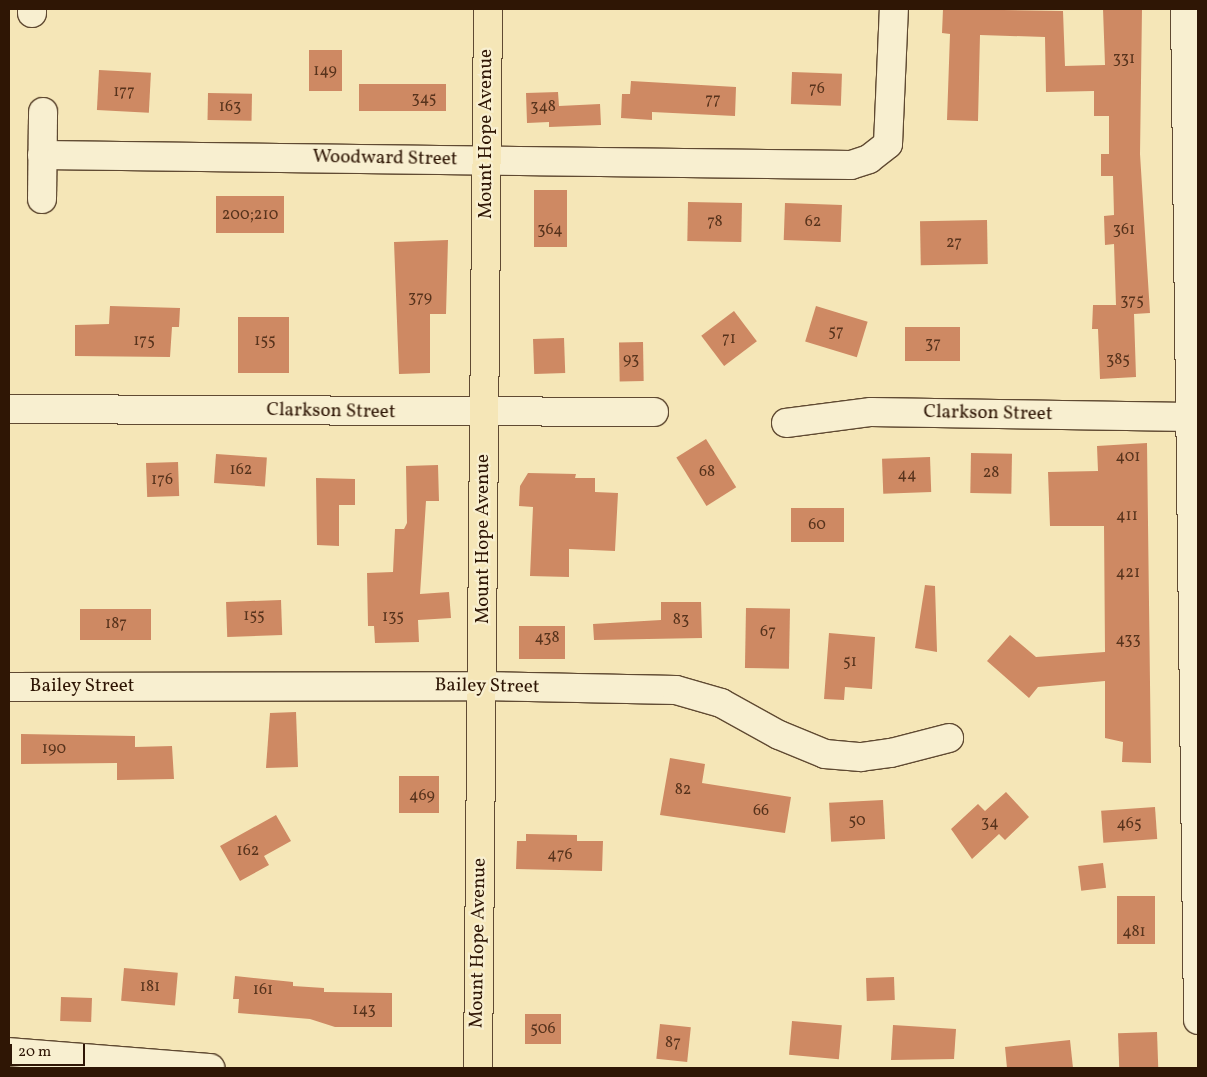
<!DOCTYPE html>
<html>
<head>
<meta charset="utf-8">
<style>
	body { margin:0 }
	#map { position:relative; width:1207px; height:1077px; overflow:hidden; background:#f5e6b7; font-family:Vollkorn,serif }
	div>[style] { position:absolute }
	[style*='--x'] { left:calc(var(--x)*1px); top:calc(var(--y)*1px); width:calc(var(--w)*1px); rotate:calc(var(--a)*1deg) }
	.building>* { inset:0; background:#ce8963; transform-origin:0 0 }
	.roads { filter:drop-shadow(1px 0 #604a32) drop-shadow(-1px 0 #604a32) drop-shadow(0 1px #604a32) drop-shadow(0 -1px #604a32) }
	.minor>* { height:28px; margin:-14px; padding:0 14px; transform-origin:14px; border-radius:14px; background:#f8efd0 }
	.major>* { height:28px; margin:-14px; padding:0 14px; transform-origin:14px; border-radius:14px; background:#f5e6b7 }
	span { translate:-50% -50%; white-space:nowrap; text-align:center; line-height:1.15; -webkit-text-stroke:4.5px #f8efd0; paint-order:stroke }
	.number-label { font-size:16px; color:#57331c }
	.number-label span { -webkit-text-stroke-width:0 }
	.street-label { font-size:19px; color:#2f1605 }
	.frame { position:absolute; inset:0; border:10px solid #2f1605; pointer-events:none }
	.scale { position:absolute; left:10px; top:1044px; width:75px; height:22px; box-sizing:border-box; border:2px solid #2f1605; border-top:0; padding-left:6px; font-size:15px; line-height:18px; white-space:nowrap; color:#2f1605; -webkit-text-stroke:4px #f8efd0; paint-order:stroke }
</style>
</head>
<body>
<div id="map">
	<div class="building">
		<i style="clip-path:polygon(943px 9px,1063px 11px,1065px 66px,1105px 65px,1103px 9px,1142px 9px,1140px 154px,1150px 313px,1134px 314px,1136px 377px,1100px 379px,1098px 329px,1092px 329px,1093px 305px,1116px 305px,1114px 244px,1105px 245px,1104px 216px,1114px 215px,1113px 176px,1101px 176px,1101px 154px,1109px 154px,1109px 116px,1094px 116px,1094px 91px,1046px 92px,1045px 37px,980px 35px,978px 121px,947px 120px,950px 34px,942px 33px)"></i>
		<i style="left:309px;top:50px;width:33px;height:41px"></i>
		<i style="left:99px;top:70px;width:52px;height:40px;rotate:3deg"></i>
		<i style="left:792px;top:72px;width:50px;height:32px;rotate:2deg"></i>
		<i style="clip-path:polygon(631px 81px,736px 87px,735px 116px,652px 112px,652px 120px,621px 118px,622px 94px,630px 94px)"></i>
		<i style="left:359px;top:84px;width:87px;height:27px"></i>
		<i style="clip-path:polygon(558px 92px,559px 106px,600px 104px,601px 125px,549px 127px,549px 122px,527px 123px,526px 93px)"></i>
		<i style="left:208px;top:93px;width:44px;height:27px;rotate:1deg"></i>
		<i style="left:534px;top:190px;width:33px;height:57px"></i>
		<i style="left:284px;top:196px;width:37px;height:68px;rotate:90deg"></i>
		<i style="left:688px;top:202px;width:54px;height:39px;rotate:1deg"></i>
		<i style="left:785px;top:203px;width:57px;height:37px;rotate:2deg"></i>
		<i style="left:987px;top:220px;width:44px;height:67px;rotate:89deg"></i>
		<i style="clip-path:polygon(448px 240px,446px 314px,430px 314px,430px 373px,399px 374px,394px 242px)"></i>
		<i style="clip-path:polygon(110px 306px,180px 308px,179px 327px,172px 327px,170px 357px,75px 356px,75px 325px,109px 324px)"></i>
		<i style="left:816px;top:306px;width:54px;height:37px;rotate:17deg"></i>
		<i style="left:734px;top:311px;width:38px;height:41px;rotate:53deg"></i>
		<i style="left:238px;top:317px;width:51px;height:56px"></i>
		<i style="left:905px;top:327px;width:55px;height:34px"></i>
		<i style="left:564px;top:338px;width:35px;height:31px;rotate:88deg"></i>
		<i style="left:643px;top:342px;width:39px;height:24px;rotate:89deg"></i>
		<i style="left:706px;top:439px;width:57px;height:35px;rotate:58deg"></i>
		<i style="clip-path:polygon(1147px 443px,1151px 763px,1122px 762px,1123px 742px,1105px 738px,1105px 681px,1038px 687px,1029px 698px,987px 661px,1010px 635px,1036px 657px,1105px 652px,1104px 526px,1050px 526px,1048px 472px,1098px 471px,1097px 446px)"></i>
		<i style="left:971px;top:453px;width:41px;height:40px;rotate:1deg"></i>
		<i style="left:216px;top:454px;width:51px;height:29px;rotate:4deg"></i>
		<i style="left:930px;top:457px;width:35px;height:48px;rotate:88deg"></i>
		<i style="left:178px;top:462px;width:34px;height:32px;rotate:88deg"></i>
		<i style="clip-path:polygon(438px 465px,439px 501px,426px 501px,420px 594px,449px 592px,451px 618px,418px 620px,419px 642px,375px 643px,374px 626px,368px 626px,367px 573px,393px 572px,395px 529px,404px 529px,407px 523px,406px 466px)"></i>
		<i style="clip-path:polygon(528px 473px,576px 474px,575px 478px,595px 478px,595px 492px,618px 493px,615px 551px,569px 549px,569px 577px,530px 576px,533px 507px,519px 506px,520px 486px)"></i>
		<i style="clip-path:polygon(316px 478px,355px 479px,355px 505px,339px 505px,339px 546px,317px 545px)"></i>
		<i style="left:791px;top:508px;width:53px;height:34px"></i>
		<i style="clip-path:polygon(925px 585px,935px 586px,937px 652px,915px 648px)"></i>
		<i style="left:281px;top:600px;width:35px;height:55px;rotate:88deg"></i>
		<i style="clip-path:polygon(661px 602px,701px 602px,702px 638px,594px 640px,593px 624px,661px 620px)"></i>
		<i style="left:746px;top:608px;width:44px;height:60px;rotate:1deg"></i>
		<i style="left:80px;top:609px;width:71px;height:31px"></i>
		<i style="left:565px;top:626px;width:33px;height:46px;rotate:90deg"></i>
		<i style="clip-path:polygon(829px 633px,875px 637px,872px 689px,845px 687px,844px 700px,824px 699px)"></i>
		<i style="clip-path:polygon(296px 712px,298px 767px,266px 768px,270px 713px)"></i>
		<i style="clip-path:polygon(21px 734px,135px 736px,135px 747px,172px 746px,174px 779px,117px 780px,117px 763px,21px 764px)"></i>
		<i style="clip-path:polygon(670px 758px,705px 764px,702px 783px,791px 797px,785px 833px,660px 815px)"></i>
		<i style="left:399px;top:776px;width:40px;height:37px"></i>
		<i style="clip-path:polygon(1006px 792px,1029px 817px,1005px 840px,999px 834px,972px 859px,951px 829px,978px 804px,985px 811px)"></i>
		<i style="left:883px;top:800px;width:39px;height:54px;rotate:87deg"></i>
		<i style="left:1155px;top:807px;width:32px;height:54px;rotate:86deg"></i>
		<i style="clip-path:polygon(276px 815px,291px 841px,264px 856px,269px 865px,240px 881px,220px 846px)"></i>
		<i style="clip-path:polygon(526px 834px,577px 835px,577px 841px,603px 841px,602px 871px,516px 869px,517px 841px,526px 841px)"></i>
		<i style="left:1103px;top:863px;width:25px;height:25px;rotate:83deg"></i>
		<i style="left:1117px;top:896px;width:38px;height:48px"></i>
		<i style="left:124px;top:968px;width:54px;height:33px;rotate:5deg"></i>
		<i style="clip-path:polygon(235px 976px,293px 982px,293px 986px,324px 988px,324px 992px,392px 993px,392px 1027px,335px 1027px,310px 1019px,238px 1013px,239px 999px,233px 999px)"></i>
		<i style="left:894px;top:977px;width:23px;height:28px;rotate:88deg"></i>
		<i style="left:61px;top:997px;width:31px;height:24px;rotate:2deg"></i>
		<i style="left:525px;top:1014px;width:36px;height:30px"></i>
		<i style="left:792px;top:1021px;width:50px;height:34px;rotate:5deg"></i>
		<i style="left:660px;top:1024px;width:31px;height:35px;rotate:6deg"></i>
		<i style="clip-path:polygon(893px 1025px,956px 1029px,954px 1059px,891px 1060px)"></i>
		<i style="left:1157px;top:1032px;width:36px;height:39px;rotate:88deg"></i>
		<i style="clip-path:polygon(1070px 1040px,1073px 1068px,1007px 1068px,1005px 1047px)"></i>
	</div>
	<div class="roads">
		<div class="minor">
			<i style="--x:1185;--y:9;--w:1011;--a:89.26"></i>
			<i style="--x:32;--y:13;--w:4;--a:-90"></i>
			<i style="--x:42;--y:155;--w:809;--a:0.71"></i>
			<i style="--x:851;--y:165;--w:19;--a:-18"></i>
			<i style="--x:869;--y:159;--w:24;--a:-38"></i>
			<i style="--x:888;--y:144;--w:135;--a:-87.5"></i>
			<i style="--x:42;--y:199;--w:87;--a:-89.3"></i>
			<i style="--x:9;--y:409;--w:645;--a:0.27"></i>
			<i style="--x:786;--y:423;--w:86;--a:-7.4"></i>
			<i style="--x:871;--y:412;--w:319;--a:0.9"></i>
			<i style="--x:9;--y:687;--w:473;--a:-0.1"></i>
			<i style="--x:482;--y:686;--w:194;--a:1.2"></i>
			<i style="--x:676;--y:690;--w:47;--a:16.1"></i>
			<i style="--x:721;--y:703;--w:66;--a:28.9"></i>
			<i style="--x:779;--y:735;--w:50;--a:22.4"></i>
			<i style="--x:825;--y:754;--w:36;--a:5"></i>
			<i style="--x:861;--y:757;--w:30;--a:-8"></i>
			<i style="--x:891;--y:753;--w:60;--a:-14.5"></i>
			<i style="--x:9;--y:1052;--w:202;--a:4.6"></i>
		</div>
		<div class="major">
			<i style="--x:478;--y:1068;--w:1059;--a:-89.46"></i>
		</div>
	</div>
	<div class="number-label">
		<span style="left:1124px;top:59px">331</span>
		<span style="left:325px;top:71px">149</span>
		<span style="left:817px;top:89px">76</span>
		<span style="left:124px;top:92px">177</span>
		<span style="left:424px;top:99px">345</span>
		<span style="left:713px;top:100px">77</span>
		<span style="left:230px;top:107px">163</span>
		<span style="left:543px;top:107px">348</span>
		<span style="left:250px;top:215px">200;210</span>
		<span style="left:715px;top:222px">78</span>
		<span style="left:813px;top:222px">62</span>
		<span style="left:550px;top:230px">364</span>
		<span style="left:1124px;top:230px">361</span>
		<span style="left:954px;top:243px">27</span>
		<span style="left:420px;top:298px">379</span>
		<span style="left:1132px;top:301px">375</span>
		<span style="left:836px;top:332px">57</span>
		<span style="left:729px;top:339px">71</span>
		<span style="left:144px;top:341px">175</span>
		<span style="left:265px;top:341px">155</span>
		<span style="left:933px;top:344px">37</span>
		<span style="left:631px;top:360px">93</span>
		<span style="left:1118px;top:360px">385</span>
		<span style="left:1128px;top:457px">401</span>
		<span style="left:241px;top:470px">162</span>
		<span style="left:707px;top:472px">68</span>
		<span style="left:991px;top:473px">28</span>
		<span style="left:907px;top:475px">44</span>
		<span style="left:162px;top:480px">176</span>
		<span style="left:1127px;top:516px">411</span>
		<span style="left:817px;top:525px">60</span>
		<span style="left:1128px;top:573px">421</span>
		<span style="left:254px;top:616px">155</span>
		<span style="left:393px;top:617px">135</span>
		<span style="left:681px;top:620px">83</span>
		<span style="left:116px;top:624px">187</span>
		<span style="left:768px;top:632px">67</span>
		<span style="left:547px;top:638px">438</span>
		<span style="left:1128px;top:640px">433</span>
		<span style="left:850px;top:662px">51</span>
		<span style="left:54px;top:749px">190</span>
		<span style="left:683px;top:790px">82</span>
		<span style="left:422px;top:796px">469</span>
		<span style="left:761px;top:811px">66</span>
		<span style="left:857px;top:821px">50</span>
		<span style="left:990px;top:823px">34</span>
		<span style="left:1129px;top:824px">465</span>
		<span style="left:248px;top:851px">162</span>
		<span style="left:560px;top:855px">476</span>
		<span style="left:1134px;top:932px">481</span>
		<span style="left:150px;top:987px">181</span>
		<span style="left:263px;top:990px">161</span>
		<span style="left:364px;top:1010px">143</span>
		<span style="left:543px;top:1029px">506</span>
		<span style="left:673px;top:1043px">87</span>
	</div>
	<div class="street-label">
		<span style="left:487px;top:134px;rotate:-90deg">Mount Hope Avenue</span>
		<span style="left:385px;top:159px;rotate:1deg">Woodward Street</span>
		<span style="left:331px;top:412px;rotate:1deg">Clarkson Street</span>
		<span style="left:988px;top:414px;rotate:1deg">Clarkson Street</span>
		<span style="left:484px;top:539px;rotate:-90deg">Mount Hope Avenue</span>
		<span style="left:82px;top:687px">Bailey Street</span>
		<span style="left:487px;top:687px;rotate:1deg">Bailey Street</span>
		<span style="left:479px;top:943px;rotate:-89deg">Mount Hope Avenue</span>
	</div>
	<div class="frame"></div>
	<div class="scale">20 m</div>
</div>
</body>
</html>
